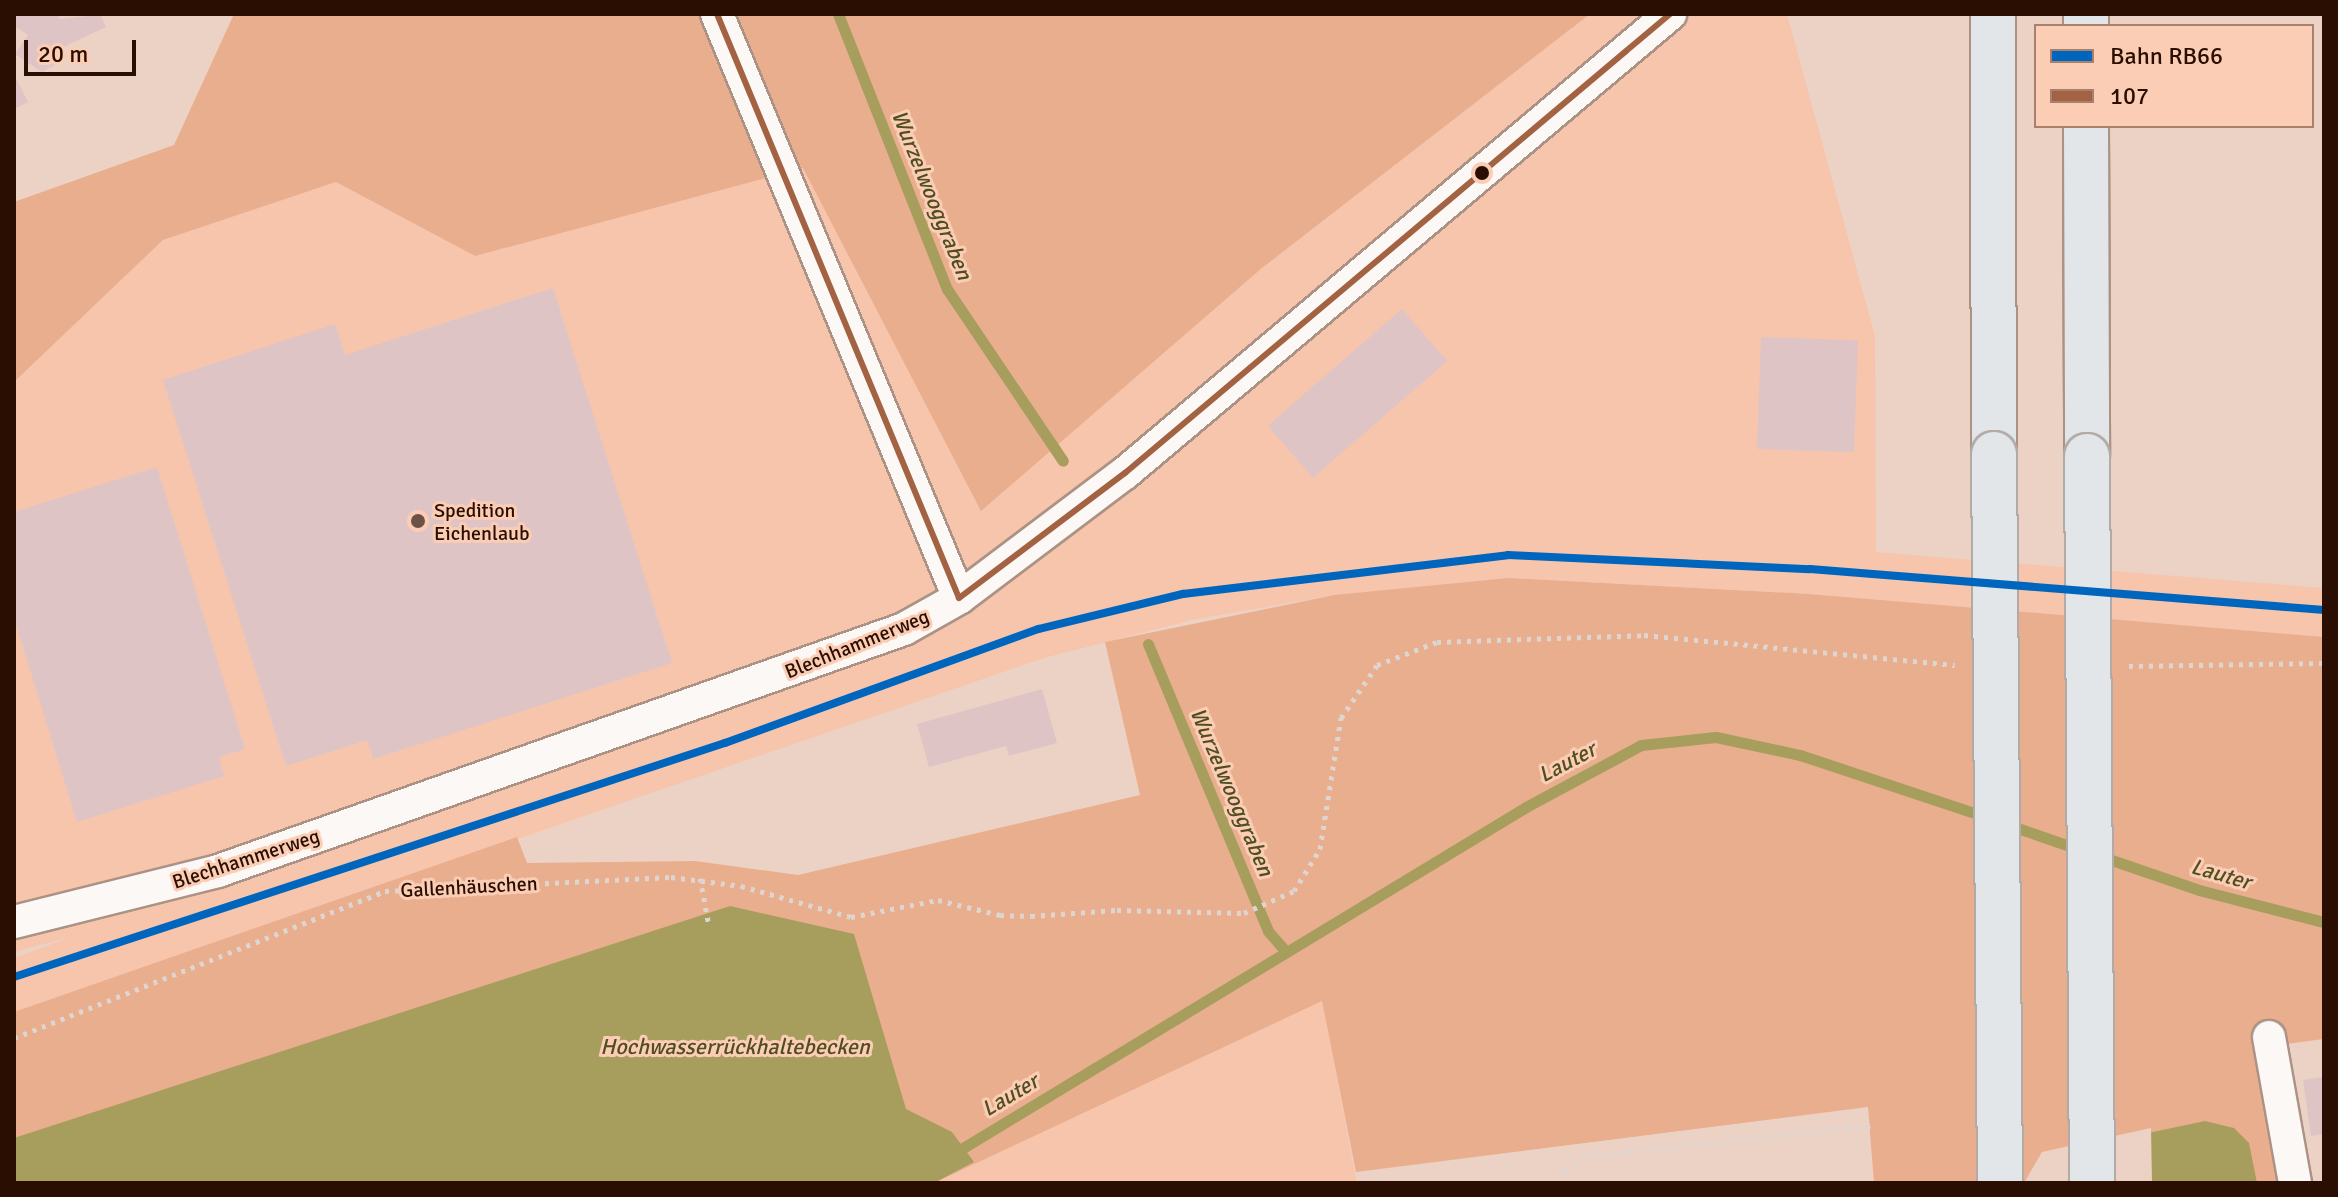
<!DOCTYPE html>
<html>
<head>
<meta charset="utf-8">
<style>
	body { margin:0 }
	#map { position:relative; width:2338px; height:1197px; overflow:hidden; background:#ecd2c5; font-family:Signika,sans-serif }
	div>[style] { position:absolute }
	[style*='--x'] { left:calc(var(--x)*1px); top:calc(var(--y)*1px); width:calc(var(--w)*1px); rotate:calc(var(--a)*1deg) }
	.built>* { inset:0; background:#f6c5ac }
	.green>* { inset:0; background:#e9ae8e }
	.water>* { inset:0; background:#a79e5d }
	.pier>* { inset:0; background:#ecd2c5 }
	.stream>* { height:11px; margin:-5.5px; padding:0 5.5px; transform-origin:5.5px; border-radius:5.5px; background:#a79e5d }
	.building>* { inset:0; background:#dfc4c6; transform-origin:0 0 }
	.path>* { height:5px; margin-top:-2.5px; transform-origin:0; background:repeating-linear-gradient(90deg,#ded5d1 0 4px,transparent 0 10px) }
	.roads { filter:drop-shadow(2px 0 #ab9284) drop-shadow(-2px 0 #ab9284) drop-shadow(0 2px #ab9284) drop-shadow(0 -2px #ab9284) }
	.street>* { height:32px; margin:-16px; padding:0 16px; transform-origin:16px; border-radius:16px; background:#fcf8f6 }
	.highway>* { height:44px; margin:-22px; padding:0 22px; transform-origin:22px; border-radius:22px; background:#e3e6e8 }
	.bridges { filter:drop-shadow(2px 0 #b1aaa7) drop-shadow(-2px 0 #b1aaa7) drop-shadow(0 2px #b1aaa7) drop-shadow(0 -2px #b1aaa7) }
	.highway-bridge>* { height:44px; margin:-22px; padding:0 22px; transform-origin:22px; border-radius:22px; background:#e3e6e8 }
	.bus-1>* { height:6px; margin:-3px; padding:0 3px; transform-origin:3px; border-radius:3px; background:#a36343 }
	.rail-1>* { height:8px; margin:-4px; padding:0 4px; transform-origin:4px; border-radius:4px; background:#0065bd }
	.dots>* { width:22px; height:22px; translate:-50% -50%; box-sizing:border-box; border:4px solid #fccdb5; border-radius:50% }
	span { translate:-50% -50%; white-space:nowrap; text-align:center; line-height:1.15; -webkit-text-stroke:6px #fccdb5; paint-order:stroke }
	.poi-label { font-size:20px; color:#290e01 }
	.left { translate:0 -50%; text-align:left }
	.street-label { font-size:20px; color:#290e01 }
	.water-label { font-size:22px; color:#4e4e20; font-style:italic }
	.frame { position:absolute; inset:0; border:16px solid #290e01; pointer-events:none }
	.legend { position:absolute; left:2034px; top:24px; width:280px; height:104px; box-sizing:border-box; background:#fccdb5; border:2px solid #a8816d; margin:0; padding:10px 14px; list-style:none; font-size:24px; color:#290e01 }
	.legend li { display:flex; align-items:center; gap:16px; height:40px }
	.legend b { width:40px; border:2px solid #a8816d }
	.scale { position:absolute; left:24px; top:40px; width:112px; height:36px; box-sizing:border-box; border:4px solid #290e01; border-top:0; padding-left:10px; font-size:24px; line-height:28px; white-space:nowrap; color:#290e01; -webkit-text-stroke:6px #fccdb5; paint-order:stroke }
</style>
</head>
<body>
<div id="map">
	<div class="built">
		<i style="clip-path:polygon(1590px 14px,1787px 14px,1875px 336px,1876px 552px,2324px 588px,2324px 637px,1809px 594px,1508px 578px,1334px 595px,1192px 620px,1044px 658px,14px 1012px,14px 958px,71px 937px,14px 952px,14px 382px,163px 240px,336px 182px,475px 256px,804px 167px,981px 510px,1262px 268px)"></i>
		<i style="clip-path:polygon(1322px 1001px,1357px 1183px,934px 1183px,939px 1178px)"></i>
	</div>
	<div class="green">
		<i style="clip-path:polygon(234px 14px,1590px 14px,1262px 268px,981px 511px,803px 168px,475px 256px,336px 182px,163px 240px,14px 382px,14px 202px,174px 145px)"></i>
		<i style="clip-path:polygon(1508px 578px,1809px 594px,2324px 637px,2324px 1039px,2263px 1047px,2285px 1183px,1874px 1183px,1868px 1107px,1356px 1172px,1322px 1001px,934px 1183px,14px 1183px,14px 1012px,517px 837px,527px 863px,695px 861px,798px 875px,1140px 795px,1105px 642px,1334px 595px)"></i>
	</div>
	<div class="water">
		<i style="clip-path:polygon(730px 906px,854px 934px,906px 1109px,952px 1132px,974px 1162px,934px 1183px,14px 1183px,14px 1138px)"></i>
		<i style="clip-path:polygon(2205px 1121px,2234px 1128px,2249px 1143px,2257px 1183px,2028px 1183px,2044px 1155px)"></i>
	</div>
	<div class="pier">
		<i style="clip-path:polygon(2151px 1128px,2152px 1183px,2024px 1183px,2042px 1152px)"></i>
	</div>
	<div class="stream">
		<i style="--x:838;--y:14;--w:296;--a:68.4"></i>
		<i style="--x:947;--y:289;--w:207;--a:56"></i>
		<i style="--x:1148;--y:644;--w:311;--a:67.3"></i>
		<i style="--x:1268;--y:931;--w:28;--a:49"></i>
		<i style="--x:2006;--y:824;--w:79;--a:19.1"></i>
		<i style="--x:2097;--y:855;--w:108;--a:18.9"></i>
		<i style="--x:2199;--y:890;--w:129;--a:14.4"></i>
		<i style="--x:953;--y:1154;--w:670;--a:-31.2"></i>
		<i style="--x:1526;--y:807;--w:131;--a:-28.3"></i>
		<i style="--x:1641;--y:745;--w:75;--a:-6.1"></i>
		<i style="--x:1716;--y:737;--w:86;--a:12.1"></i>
		<i style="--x:1800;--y:755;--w:196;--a:18.4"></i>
	</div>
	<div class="building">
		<i style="clip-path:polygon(57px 14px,60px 19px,106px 14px,101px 16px,106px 27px,53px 52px,64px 60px,42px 72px,15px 54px,28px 35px,14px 26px,14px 15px)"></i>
		<i style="clip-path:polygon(14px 74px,28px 102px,14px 109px)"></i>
		<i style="clip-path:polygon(553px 288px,672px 663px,373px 759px,367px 740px,286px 766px,163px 380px,335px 324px,345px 355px)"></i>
		<i style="left:1402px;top:309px;width:69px;height:178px;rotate:49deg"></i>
		<i style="left:1761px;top:337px;width:97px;height:112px;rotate:2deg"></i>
		<i style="clip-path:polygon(157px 467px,245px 749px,219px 757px,224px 776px,77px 822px,14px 618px,14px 512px)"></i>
		<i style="clip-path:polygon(1042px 689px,1057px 743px,1009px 756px,1006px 746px,929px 767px,917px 724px)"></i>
		<i style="clip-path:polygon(2324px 1077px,2324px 1134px,2311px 1136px,2303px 1080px)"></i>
	</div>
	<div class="path">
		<i style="--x:2129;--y:666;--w:195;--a:-0.9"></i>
		<i style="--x:700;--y:878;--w:49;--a:79.4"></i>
		<i style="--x:14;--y:1038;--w:399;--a:-21.6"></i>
		<i style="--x:385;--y:891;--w:286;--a:-2.8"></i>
		<i style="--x:671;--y:877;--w:71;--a:7.3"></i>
		<i style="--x:741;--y:886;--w:114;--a:15.7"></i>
		<i style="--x:851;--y:917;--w:89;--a:-11.1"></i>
		<i style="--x:938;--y:900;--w:64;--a:13.6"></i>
		<i style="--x:1000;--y:915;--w:31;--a:2"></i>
		<i style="--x:1031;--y:916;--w:86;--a:-4"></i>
		<i style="--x:1117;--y:910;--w:127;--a:1.4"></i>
		<i style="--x:1244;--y:913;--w:55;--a:-23.7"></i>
		<i style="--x:1294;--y:891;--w:49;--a:-58.2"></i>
		<i style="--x:1320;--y:849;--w:133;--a:-80.9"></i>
		<i style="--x:1341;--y:718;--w:64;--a:-55.8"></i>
		<i style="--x:1377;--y:665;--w:64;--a:-21"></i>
		<i style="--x:1437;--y:642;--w:207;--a:-1.9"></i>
		<i style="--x:1644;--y:635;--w:312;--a:5.5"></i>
		<i style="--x:1557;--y:1183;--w:16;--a:-63"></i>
		<i style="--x:1564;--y:1169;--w:27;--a:-28"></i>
		<i style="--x:1588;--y:1156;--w:288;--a:-6.2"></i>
	</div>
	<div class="roads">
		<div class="street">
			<i style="--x:717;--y:14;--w:632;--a:67.49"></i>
			<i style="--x:14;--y:922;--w:210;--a:-14"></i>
			<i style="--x:218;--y:871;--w:727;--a:-19.43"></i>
			<i style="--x:904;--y:629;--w:63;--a:-29.4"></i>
			<i style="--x:959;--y:598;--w:208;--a:-37"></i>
			<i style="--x:1125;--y:473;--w:713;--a:-40.1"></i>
			<i style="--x:2269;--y:1037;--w:148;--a:79.9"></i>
		</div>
		<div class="highway">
			<i style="--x:1993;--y:14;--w:440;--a:89.9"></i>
			<i style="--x:2086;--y:14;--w:12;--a:90"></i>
			<i style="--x:2086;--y:126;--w:330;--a:89.8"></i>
		</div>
	</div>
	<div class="bridges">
		<div class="highway-bridge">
			<i style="--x:1994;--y:454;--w:729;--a:89.53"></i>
			<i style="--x:2087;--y:456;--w:727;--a:89.61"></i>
		</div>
	</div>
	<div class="bus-1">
		<i style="--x:717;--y:14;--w:632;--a:67.49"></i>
		<i style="--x:959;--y:598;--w:208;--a:-37"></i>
		<i style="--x:1125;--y:473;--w:713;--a:-40.1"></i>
	</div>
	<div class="rail-1">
		<i style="--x:14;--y:977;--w:749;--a:-18.22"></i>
		<i style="--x:725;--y:743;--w:334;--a:-20"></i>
		<i style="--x:1039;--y:629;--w:148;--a:-13.7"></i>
		<i style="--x:1183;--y:594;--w:327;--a:-6.8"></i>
		<i style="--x:1508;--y:555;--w:302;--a:2.7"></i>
		<i style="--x:1810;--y:569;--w:516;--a:4.56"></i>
	</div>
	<div class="dots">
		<i style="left:1482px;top:173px;background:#290e01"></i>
		<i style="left:418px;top:521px;background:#6d5346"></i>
	</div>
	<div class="poi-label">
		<span class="left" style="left:434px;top:522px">Spedition<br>Eichenlaub</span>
	</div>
	<div class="street-label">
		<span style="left:857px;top:644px;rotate:-22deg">Blechhammerweg</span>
		<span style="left:246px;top:859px;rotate:-18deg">Blechhammerweg</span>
		<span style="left:469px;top:887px;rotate:-3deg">Gallenhäuschen</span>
	</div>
	<div class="water-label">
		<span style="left:932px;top:195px;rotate:68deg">Wurzelwooggraben</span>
		<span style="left:1567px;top:762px;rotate:-28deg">Lauter</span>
		<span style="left:1232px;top:792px;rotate:67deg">Wurzelwooggraben</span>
		<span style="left:2221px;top:874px;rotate:16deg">Lauter</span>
		<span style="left:735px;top:1047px">Hochwasserrückhaltebecken</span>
		<span style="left:1010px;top:1095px;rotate:-31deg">Lauter</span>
	</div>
	<div class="frame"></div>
	<ul class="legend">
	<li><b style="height:10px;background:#0065bd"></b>Bahn RB66</li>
	<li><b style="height:10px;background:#a36343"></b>107</li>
	</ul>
	<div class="scale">20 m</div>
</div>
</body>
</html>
